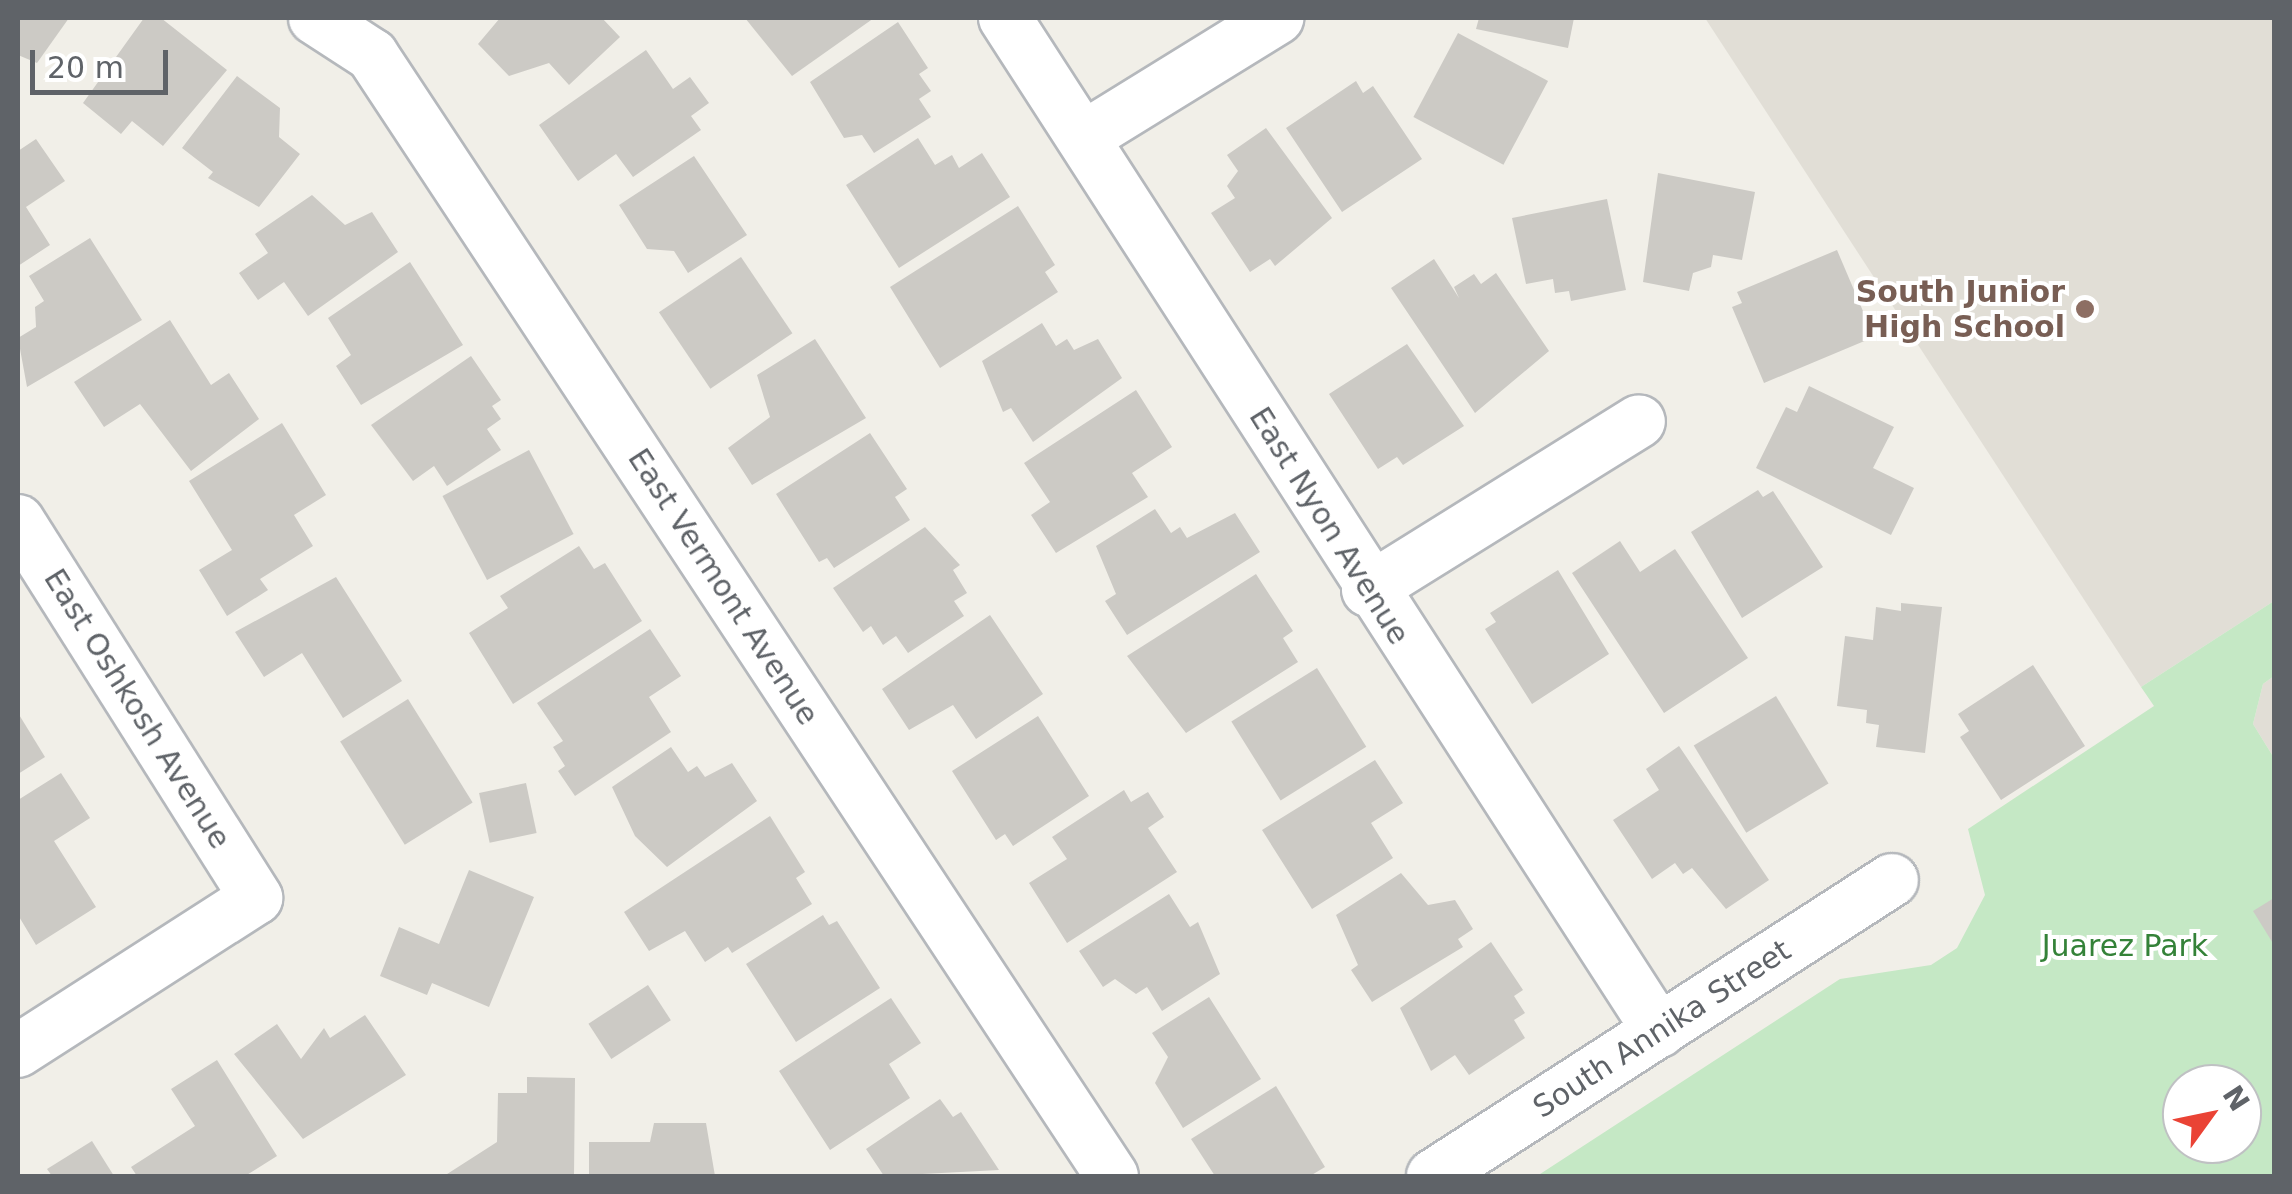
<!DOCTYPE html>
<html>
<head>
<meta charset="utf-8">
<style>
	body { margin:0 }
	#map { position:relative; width:2292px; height:1194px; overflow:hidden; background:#f1efe8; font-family:"DejaVu Sans",sans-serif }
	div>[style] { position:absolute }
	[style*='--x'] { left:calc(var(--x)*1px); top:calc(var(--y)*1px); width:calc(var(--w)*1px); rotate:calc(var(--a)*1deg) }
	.education>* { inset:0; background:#e1ded6 }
	.green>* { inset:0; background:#c5e8c5 }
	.building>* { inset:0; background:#cccac5; transform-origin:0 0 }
	.roads { filter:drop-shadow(2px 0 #b5b8bc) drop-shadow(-2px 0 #b5b8bc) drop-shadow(0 2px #b5b8bc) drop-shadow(0 -2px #b5b8bc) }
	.minor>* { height:52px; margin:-26px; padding:0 26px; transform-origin:26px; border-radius:26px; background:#fff }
	.dots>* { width:28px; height:28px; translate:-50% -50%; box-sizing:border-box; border:5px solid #fff; border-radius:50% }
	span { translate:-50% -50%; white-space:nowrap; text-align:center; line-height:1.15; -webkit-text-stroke:8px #fff; paint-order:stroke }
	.education-label { font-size:30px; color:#785e54; font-weight:700 }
	.right { translate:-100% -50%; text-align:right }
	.street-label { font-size:30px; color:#5f6368 }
	.park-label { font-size:30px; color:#348238 }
	.frame { position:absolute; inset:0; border:20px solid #5f6368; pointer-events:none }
	.north { position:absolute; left:2162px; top:1064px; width:100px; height:100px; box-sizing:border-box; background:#fff; border:2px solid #bfc1c3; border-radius:50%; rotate:57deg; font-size:28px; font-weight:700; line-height:40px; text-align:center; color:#5f6368 }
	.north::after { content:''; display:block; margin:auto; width:35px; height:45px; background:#ea4335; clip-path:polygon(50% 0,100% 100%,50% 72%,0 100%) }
	.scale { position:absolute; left:30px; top:50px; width:138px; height:45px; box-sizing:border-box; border:5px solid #5f6368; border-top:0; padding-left:12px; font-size:30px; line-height:35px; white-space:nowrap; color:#5f6368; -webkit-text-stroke:8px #fff; paint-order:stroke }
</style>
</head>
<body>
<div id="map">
	<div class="education">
		<i style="clip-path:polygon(1705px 18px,2274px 18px,2274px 601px,2141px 687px)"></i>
		<i style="clip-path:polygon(2274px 676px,2274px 758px,2253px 724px,2263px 684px)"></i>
	</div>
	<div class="green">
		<i style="clip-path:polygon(evenodd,2274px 601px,2274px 676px,2263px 684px,2253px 724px,2274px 758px,2274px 1176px,1537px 1176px,1840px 979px,1931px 965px,1957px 948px,1985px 895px,1968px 829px,2154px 706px,2141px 687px,2274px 601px,2182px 1084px,2242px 1084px,2242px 1144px,2182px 1144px,2182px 1084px)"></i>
	</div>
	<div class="building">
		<i style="clip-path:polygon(18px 18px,69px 18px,37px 63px,18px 55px)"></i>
		<i style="clip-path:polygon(144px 18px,161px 18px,227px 70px,163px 146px,132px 121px,121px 134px,83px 103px)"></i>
		<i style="clip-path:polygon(500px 18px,602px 18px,620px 37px,569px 85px,549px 63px,509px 76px,478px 44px)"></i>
		<i style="clip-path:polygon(745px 18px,874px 18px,792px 76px)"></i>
		<i style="clip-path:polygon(1479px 18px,1574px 18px,1568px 48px,1476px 29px)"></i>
		<i style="clip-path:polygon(898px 22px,928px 68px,919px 74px,931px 91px,919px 99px,931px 117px,874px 153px,862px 135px,844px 138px,810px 82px)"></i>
		<i style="left:1458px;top:33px;width:102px;height:95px;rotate:28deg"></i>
		<i style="clip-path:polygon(646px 50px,673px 89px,690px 77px,709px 103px,691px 116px,701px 130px,633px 177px,616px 154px,578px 181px,539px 125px)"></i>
		<i style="clip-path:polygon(237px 76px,280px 108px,279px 137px,300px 154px,259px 207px,208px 178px,213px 172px,182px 148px)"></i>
		<i style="clip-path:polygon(1356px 81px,1363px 93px,1373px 86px,1422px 159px,1342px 212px,1286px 128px)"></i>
		<i style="clip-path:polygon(1266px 128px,1332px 218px,1275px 266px,1270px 259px,1250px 272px,1211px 213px,1235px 198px,1227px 186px,1238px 171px,1227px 155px)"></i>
		<i style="clip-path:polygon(918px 138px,935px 165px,952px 155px,959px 168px,982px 153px,1010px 197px,899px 268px,846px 185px)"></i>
		<i style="clip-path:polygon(36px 139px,65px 181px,26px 207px,50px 245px,18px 266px,18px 151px)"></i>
		<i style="clip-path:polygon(694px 156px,747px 235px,688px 273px,674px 251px,647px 249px,619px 205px)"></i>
		<i style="clip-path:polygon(1658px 173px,1755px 192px,1742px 260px,1713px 255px,1711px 267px,1693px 273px,1689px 291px,1643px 282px)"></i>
		<i style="clip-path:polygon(312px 195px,345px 225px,372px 212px,398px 252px,308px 316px,284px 282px,258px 300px,239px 273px,268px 253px,255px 234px)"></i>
		<i style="clip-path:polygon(1607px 199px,1626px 290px,1571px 301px,1569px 291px,1555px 293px,1553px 279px,1526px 284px,1512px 218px)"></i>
		<i style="clip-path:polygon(1018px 206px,1055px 265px,1045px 272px,1058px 292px,940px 368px,890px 287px)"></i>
		<i style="clip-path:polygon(90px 238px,142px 320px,27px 387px,18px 338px,36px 327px,35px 307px,44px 301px,29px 276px)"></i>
		<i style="clip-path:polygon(1837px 250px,1874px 337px,1764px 383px,1732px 307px,1742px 303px,1737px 292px)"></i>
		<i style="left:741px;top:257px;width:92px;height:99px;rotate:56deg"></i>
		<i style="clip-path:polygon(1434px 259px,1459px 298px,1454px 287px,1474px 274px,1481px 284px,1496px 273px,1549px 351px,1475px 413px,1391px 288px)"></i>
		<i style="clip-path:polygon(410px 262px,463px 345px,361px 405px,336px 366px,351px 355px,328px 318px)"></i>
		<i style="clip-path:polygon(170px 320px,211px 385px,229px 373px,259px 419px,191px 471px,140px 404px,104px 427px,74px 382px)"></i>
		<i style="clip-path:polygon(1042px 323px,1056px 346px,1067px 339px,1074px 350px,1098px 339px,1122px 378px,1033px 442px,1011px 408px,1003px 412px,982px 361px)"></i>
		<i style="clip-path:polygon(815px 339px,866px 418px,752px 485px,728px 448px,770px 417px,757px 375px)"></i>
		<i style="clip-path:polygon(1407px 344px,1464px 426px,1403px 465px,1397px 457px,1378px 469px,1329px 394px)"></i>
		<i style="clip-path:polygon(471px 356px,501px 400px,492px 406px,501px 419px,487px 429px,501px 450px,447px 486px,434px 466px,413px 481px,371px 425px)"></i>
		<i style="clip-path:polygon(1809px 386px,1894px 427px,1873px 468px,1914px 488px,1891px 535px,1756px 468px,1786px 407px,1797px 412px)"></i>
		<i style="clip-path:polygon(1136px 390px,1172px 447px,1132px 473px,1148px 497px,1056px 553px,1031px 515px,1050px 502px,1024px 463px)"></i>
		<i style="clip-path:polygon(282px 423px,326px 495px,294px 515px,313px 546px,260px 579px,268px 590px,227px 616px,199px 570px,232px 550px,189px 481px)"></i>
		<i style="clip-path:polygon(870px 433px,907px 489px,895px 497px,910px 520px,834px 568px,827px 558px,819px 562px,776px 494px)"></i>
		<i style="left:529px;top:450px;width:95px;height:98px;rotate:62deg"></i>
		<i style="clip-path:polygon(1758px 490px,1763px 497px,1773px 491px,1823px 567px,1742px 618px,1691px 532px)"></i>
		<i style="clip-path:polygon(1155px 509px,1171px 533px,1180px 527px,1187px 538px,1235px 513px,1260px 552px,1127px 635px,1105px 601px,1116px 594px,1096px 546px)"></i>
		<i style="clip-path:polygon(925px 527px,960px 565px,953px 570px,967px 593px,954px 601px,964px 616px,908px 653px,896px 636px,883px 645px,871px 626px,863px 632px,833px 588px)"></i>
		<i style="clip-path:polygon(1620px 541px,1640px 572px,1675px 549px,1748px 658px,1664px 713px,1572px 573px)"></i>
		<i style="clip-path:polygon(579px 546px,594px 569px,605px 563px,642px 621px,513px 704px,469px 633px,508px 608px,500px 596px)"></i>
		<i style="clip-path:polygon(1558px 570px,1609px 654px,1532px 704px,1485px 629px,1496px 622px,1490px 613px)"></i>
		<i style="clip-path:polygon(1256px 574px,1293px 631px,1283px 638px,1298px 662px,1186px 733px,1127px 656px)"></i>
		<i style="clip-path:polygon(336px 577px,402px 681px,343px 718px,302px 653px,264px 677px,235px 632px)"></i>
		<i style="clip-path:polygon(1901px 603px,1942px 607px,1925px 753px,1876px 747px,1879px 725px,1866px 723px,1867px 710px,1837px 706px,1845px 636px,1873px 640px,1876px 607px,1901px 611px)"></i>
		<i style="clip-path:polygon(990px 615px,1043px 694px,976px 739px,953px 705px,909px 730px,882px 689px)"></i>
		<i style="clip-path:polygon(650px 629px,681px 676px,649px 697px,671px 732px,575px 796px,558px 771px,565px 766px,553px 747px,563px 741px,537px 703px)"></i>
		<i style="clip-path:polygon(2033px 665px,2085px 746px,2001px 800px,1960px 737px,1969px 731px,1958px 714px)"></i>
		<i style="left:1317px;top:668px;width:93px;height:101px;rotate:58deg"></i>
		<i style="left:1776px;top:696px;width:102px;height:96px;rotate:59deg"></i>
		<i style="left:408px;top:699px;width:122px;height:80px;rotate:58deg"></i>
		<i style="clip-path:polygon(18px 713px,45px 757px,18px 774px)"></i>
		<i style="clip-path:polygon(1038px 716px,1089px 796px,1013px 846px,1005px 834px,996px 840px,952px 771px)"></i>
		<i style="clip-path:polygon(1679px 746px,1769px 880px,1726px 909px,1692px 868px,1683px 874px,1675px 863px,1652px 879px,1613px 820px,1659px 790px,1646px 769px)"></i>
		<i style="clip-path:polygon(671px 747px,688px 772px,697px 766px,705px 777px,732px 763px,757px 801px,667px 867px,635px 836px,612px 787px)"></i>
		<i style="clip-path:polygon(1375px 760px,1403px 803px,1371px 823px,1393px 858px,1312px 909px,1262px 830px)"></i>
		<i style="clip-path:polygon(61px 773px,90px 818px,54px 841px,96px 907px,36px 945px,18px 915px,18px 800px)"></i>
		<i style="left:526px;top:783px;width:51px;height:48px;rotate:78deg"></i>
		<i style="clip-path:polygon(1124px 790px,1131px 802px,1148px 792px,1164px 817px,1148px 828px,1177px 872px,1067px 943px,1029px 883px,1067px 859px,1052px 837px)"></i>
		<i style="clip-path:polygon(770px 816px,805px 872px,796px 878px,812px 904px,732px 953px,728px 947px,705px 962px,685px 931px,649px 951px,624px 912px)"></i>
		<i style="clip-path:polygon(469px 870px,534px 897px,489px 1007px,432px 983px,427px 995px,380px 976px,399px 927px,439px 944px)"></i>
		<i style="clip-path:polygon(1401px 873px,1428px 905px,1455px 900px,1473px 929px,1458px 939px,1463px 947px,1372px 1002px,1351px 970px,1358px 965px,1336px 915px)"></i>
		<i style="clip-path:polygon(1169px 894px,1190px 927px,1198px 922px,1220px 974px,1162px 1011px,1147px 987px,1136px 994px,1115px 979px,1103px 987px,1079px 951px)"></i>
		<i style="clip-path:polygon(2274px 898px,2274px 945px,2253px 911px)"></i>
		<i style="clip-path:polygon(823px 915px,829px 925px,837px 921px,880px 988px,796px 1042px,746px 964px)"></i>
		<i style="clip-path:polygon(1491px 942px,1523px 990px,1514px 996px,1525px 1013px,1514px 1020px,1525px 1038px,1469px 1075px,1455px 1055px,1431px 1071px,1400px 1008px)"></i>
		<i style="left:648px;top:985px;width:42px;height:71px;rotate:57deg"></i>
		<i style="clip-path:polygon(1209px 997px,1261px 1079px,1183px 1128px,1155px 1083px,1168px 1057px,1152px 1033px)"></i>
		<i style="clip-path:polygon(891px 998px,921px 1043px,889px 1064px,910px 1098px,830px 1150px,779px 1071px)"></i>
		<i style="clip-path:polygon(365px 1015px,406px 1075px,303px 1139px,234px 1054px,277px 1024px,301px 1059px,324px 1028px,330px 1038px)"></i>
		<i style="clip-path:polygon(217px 1060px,277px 1156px,245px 1176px,137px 1176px,131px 1167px,195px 1126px,171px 1089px)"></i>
		<i style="clip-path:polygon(527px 1077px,575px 1078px,574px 1176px,444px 1176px,497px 1142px,498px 1093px,527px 1093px)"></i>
		<i style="clip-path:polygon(1276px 1086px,1325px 1167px,1310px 1176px,1215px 1176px,1191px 1139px)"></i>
		<i style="clip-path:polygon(940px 1099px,953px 1117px,961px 1112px,999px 1170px,884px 1176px,866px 1149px)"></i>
		<i style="clip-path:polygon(654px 1123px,706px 1123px,715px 1176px,589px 1176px,589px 1142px,650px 1142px)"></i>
		<i style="clip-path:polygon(92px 1141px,114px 1176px,52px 1176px,47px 1169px)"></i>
	</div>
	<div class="roads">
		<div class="minor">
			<i style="--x:315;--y:18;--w:68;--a:33"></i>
			<i style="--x:372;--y:55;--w:1343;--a:56.57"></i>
			<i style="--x:1005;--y:18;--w:1206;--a:57.15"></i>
			<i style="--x:1086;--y:136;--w:225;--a:-31.7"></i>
			<i style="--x:18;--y:521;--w:446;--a:57.7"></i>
			<i style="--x:256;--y:898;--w:283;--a:147.3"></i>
			<i style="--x:1368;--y:590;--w:319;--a:-31.9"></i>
			<i style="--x:1433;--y:1176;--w:546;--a:-32.82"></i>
		</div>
	</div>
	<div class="dots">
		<i style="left:2085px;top:309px;background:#8d6e63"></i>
	</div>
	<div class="education-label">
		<span class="right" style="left:2065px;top:309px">South Junior<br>High School</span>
	</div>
	<div class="street-label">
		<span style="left:1329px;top:526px;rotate:58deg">East Nyon Avenue</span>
		<span style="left:723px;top:587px;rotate:57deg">East Vermont Avenue</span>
		<span style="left:137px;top:709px;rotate:58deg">East Oshkosh Avenue</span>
		<span style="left:1662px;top:1029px;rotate:-33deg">South Annika Street</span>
	</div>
	<div class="park-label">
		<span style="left:2125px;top:946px">Juarez Park</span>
	</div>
	<div class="frame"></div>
	<div class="north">N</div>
	<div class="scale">20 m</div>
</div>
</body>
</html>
